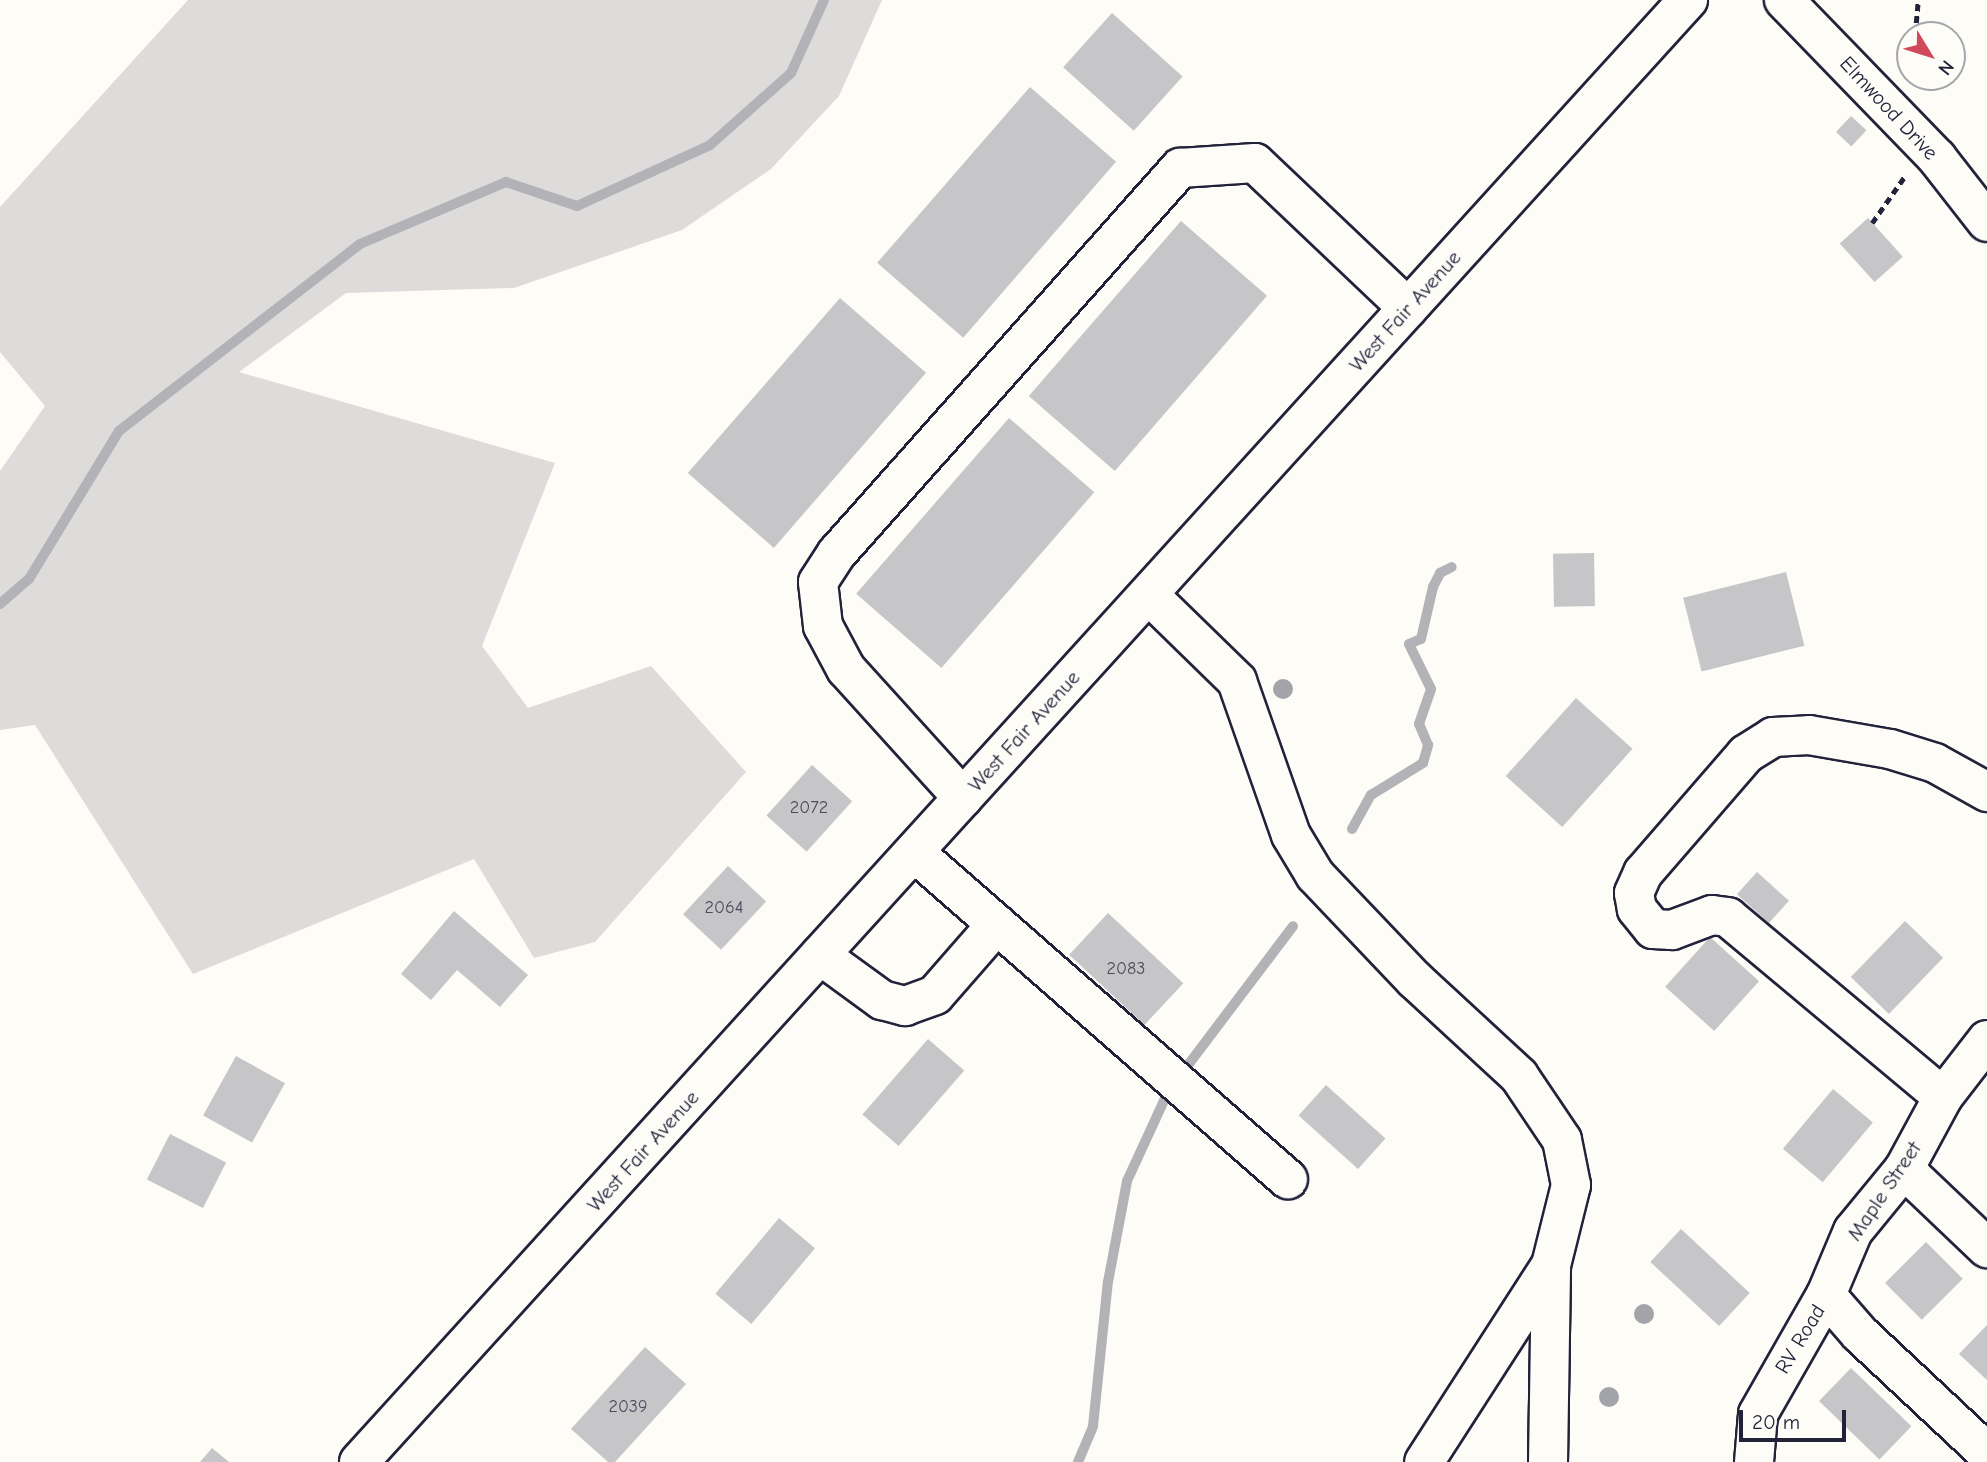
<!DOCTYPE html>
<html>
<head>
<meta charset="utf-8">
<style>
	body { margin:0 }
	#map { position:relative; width:1987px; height:1462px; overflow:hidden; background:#fdfcf7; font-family:"Comic Neue",sans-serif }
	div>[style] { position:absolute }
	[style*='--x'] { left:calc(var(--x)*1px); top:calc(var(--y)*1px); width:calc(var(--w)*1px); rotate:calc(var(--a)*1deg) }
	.green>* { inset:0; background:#dddcdb }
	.stream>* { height:10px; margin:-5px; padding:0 5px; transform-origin:5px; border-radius:5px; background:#b2b2b7 }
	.building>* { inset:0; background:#c6c6c8; transform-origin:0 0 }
	.path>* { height:4.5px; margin-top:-2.25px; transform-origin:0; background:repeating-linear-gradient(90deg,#22223b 0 7px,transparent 0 12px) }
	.roads { filter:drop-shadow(2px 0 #22223b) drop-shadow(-2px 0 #22223b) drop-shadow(0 2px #22223b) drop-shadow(0 -2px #22223b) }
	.minor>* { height:38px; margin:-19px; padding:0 19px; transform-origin:19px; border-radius:19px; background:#fdfcf7 }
	.trees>* { width:20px; height:20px; margin:-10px; border-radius:50%; background:#a3a3aa }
	span { translate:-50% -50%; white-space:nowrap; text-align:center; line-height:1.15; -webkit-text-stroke:5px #fdfcf7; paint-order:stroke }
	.number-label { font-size:18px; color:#4b4b5e }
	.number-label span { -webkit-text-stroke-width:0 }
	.street-label { font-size:21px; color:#22223b }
	.north { position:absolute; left:1896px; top:21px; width:70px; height:70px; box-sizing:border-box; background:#fdfcf7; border:2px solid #a5a5ac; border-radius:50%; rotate:128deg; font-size:19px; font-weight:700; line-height:28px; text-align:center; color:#22223b }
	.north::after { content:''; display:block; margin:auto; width:24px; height:32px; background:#d1495b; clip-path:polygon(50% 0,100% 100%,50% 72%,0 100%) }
	.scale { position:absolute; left:1739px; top:1410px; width:107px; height:32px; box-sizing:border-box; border:4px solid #22223b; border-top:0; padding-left:9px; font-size:21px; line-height:24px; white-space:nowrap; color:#22223b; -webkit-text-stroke:5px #fdfcf7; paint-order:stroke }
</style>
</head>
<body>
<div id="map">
	<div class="green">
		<i style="clip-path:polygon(188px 0,882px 0,839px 96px,771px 169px,682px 230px,514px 288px,346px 293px,239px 372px,555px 463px,482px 646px,528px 708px,651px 666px,746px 772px,595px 942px,534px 958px,474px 859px,193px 974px,35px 725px,0 730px,0 471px,45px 406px,0 352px,0 207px)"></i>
	</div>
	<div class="stream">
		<i style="--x:0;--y:604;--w:38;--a:-41"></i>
		<i style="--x:29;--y:579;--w:173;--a:-58.7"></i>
		<i style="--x:119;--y:431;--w:305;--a:-37.8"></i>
		<i style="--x:360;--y:244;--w:159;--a:-23"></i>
		<i style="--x:506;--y:182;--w:75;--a:18.7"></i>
		<i style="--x:577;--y:206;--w:146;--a:-24.6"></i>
		<i style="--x:710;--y:145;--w:108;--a:-41.6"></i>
		<i style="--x:791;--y:73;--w:80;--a:-65.7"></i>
		<i style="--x:1352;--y:829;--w:39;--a:-61"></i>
		<i style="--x:1371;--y:795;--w:61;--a:-31.6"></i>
		<i style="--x:1423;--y:763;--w:19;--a:-74"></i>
		<i style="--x:1428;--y:745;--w:23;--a:-113"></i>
		<i style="--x:1419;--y:724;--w:37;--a:-71"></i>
		<i style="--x:1431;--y:689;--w:50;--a:-116.1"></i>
		<i style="--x:1409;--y:644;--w:13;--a:-23"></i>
		<i style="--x:1421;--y:639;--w:53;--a:-77"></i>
		<i style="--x:1433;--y:587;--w:16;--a:-63"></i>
		<i style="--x:1440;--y:573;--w:13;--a:-27"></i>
		<i style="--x:1185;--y:1069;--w:179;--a:-52.9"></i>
		<i style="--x:1078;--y:1462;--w:39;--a:-67"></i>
		<i style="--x:1093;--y:1426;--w:145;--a:-84.1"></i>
		<i style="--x:1108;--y:1282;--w:103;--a:-79.3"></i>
		<i style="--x:1127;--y:1181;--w:98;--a:-65.3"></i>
	</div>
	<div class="building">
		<i style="left:1112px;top:13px;width:95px;height:73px;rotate:42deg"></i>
		<i style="left:1030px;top:87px;width:114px;height:233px;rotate:41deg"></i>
		<i style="left:1851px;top:116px;width:21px;height:22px;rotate:43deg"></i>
		<i style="left:1868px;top:218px;width:52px;height:38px;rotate:48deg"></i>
		<i style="left:1181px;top:221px;width:114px;height:232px;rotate:41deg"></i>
		<i style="left:840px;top:298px;width:114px;height:232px;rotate:41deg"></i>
		<i style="left:1009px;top:418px;width:113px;height:233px;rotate:41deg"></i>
		<i style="left:1594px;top:553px;width:53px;height:41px;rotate:89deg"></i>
		<i style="left:1786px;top:572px;width:76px;height:106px;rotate:76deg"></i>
		<i style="left:1576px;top:698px;width:76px;height:105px;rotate:42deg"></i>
		<i style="left:812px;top:765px;width:54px;height:68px;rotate:42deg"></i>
		<i style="left:728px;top:866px;width:52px;height:66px;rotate:43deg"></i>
		<i style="left:1757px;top:872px;width:43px;height:30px;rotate:42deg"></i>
		<i style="clip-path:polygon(454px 911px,528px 975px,500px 1007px,457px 970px,431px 1000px,401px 974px)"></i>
		<i style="left:1108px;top:913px;width:103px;height:57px;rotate:43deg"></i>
		<i style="left:1905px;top:921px;width:53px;height:78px;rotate:44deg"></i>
		<i style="left:1710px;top:937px;width:66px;height:67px;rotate:42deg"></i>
		<i style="left:928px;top:1039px;width:48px;height:100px;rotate:41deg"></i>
		<i style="left:236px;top:1056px;width:56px;height:68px;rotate:29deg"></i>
		<i style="left:1326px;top:1085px;width:80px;height:41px;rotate:42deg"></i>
		<i style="left:1833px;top:1089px;width:52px;height:78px;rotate:40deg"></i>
		<i style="left:170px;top:1134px;width:63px;height:51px;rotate:27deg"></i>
		<i style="left:779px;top:1218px;width:47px;height:99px;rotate:40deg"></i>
		<i style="left:1681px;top:1229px;width:94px;height:45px;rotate:43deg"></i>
		<i style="left:1926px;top:1242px;width:52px;height:58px;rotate:45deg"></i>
		<i style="clip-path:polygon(1987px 1325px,1987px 1380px,1959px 1354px)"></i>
		<i style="clip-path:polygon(645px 1347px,686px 1384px,615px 1462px,608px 1462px,571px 1429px)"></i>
		<i style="left:1851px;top:1368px;width:84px;height:46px;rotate:44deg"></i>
		<i style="clip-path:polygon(212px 1448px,229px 1462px,200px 1462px)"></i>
	</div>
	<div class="path">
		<i style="--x:1915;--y:35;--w:35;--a:-85"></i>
		<i style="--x:1872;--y:223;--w:57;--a:-54.9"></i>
	</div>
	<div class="roads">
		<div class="minor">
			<i style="--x:1784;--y:0;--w:220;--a:45.9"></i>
			<i style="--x:1937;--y:158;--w:81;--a:52"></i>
			<i style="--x:1149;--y:595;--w:123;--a:44.3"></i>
			<i style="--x:1237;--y:681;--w:163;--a:70.7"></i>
			<i style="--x:1291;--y:835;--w:47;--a:59"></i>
			<i style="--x:1315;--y:875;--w:144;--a:46.4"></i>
			<i style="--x:1414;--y:979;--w:143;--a:42.7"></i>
			<i style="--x:1519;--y:1076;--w:77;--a:56.1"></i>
			<i style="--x:1562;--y:1140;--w:46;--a:78.7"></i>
			<i style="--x:1571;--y:1185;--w:82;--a:104"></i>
			<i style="--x:1551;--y:1265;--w:234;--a:122.8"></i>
			<i style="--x:963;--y:798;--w:174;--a:-132.2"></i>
			<i style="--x:846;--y:669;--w:49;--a:-118.1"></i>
			<i style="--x:823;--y:626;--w:44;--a:-96.5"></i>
			<i style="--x:818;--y:582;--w:35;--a:-57"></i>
			<i style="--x:837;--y:553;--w:516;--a:-48.3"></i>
			<i style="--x:1180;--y:168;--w:75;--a:-3.8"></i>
			<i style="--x:1255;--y:163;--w:211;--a:43.5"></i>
			<i style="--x:914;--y:852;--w:497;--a:41.2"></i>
			<i style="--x:820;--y:955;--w:77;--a:36"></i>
			<i style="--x:882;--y:1000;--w:24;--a:15"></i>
			<i style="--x:905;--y:1006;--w:32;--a:-20"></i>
			<i style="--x:935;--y:995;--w:94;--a:-48.9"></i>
			<i style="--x:1987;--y:1040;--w:72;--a:127.7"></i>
			<i style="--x:1943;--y:1097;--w:82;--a:118.4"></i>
			<i style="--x:1904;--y:1169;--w:80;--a:129.4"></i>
			<i style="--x:1853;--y:1231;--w:69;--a:112.9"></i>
			<i style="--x:1826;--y:1295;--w:52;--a:48.9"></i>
			<i style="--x:1860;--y:1334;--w:174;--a:43.1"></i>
			<i style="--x:1943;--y:1097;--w:280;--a:-140.1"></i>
			<i style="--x:1728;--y:917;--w:16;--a:-173"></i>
			<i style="--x:1712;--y:915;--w:43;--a:159.4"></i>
			<i style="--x:1672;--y:930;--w:19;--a:-177"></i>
			<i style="--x:1653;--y:929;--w:26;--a:-129"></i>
			<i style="--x:1637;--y:909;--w:16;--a:-101"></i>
			<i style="--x:1634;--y:893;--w:22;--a:-66"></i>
			<i style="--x:1643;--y:873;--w:157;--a:-49.1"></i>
			<i style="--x:1746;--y:754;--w:32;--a:-32"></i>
			<i style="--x:1773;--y:737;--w:36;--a:-3"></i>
			<i style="--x:1809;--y:735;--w:82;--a:9.8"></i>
			<i style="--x:1890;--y:749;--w:47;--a:17.3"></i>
			<i style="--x:1935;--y:763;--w:60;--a:29.1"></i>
			<i style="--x:1904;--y:1169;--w:115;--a:43.6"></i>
			<i style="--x:359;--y:1462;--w:1976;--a:-47.73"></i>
			<i style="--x:1548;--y:1462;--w:197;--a:-89.1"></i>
			<i style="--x:1754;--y:1462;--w:48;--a:-85.2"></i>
			<i style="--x:1758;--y:1414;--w:137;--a:-60.3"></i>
		</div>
	</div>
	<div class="trees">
		<i style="left:1283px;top:689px"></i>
		<i style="left:1644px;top:1314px"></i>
		<i style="left:1609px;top:1397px"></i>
	</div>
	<div class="number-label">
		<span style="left:809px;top:808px">2072</span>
		<span style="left:724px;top:908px">2064</span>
		<span style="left:1126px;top:969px">2083</span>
		<span style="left:628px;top:1407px">2039</span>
	</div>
	<div class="street-label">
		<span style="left:1889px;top:108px;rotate:47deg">Elmwood Drive</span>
		<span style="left:1405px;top:311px;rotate:-48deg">West Fair Avenue</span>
		<span style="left:1024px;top:731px;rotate:-48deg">West Fair Avenue</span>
		<span style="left:643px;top:1151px;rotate:-48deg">West Fair Avenue</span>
		<span style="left:1884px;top:1191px;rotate:-56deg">Maple Street</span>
		<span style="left:1800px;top:1339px;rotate:-59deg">RV Road</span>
	</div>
	<div class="north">N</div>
	<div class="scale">20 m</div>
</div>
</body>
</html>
